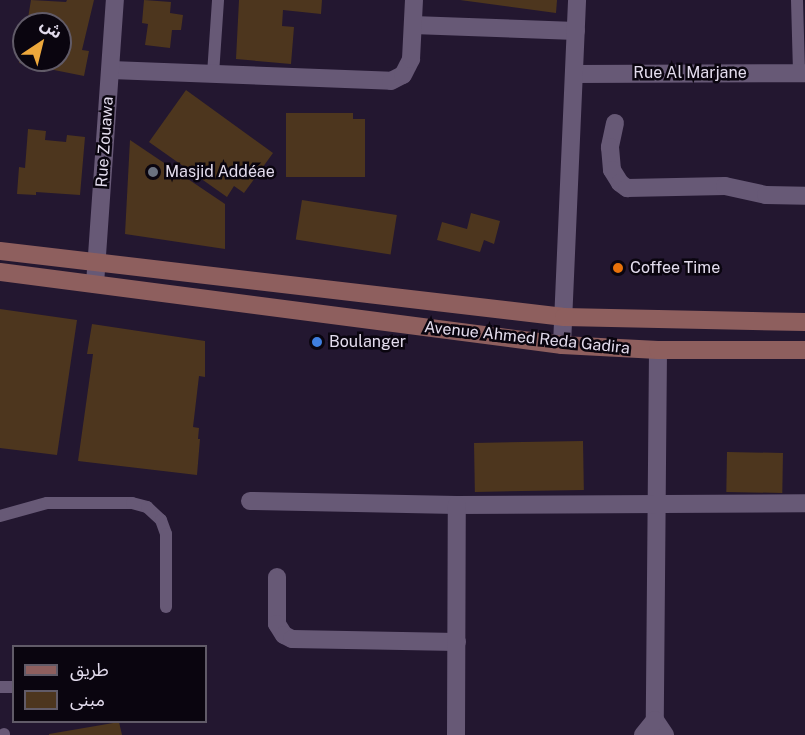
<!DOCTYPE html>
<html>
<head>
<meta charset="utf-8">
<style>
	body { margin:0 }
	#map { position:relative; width:805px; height:735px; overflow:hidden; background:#231730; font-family:"Public Sans","Noto Sans Arabic",sans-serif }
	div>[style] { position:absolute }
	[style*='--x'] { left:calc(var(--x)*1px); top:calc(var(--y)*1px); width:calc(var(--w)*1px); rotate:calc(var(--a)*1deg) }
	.building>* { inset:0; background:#4d361e; transform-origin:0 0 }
	.service>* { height:12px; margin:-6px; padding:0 6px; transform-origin:6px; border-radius:6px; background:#675976 }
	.minor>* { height:18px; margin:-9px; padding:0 9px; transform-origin:9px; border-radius:9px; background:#675976 }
	.secondary>* { height:18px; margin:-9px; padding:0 9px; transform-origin:9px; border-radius:9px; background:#8e5f5e }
	.dots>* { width:16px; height:16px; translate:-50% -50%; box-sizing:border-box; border:3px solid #0a050f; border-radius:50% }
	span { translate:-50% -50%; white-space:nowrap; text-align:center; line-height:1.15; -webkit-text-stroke:5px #0a050f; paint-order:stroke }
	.street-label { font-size:16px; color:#e3dced }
	.poi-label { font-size:16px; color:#e3dced }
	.left { translate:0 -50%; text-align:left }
	.legend { position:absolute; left:12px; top:645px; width:195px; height:78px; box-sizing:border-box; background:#0a050f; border:2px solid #615b68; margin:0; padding:8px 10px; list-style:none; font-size:18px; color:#e3dced }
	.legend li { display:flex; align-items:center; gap:12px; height:30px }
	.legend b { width:30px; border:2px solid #615b68 }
	.north { position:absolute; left:12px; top:12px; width:60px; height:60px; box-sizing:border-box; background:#0a050f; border:2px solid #615b68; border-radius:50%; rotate:35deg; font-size:16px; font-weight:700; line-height:24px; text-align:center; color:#e3dced }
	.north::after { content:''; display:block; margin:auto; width:21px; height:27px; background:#eea83c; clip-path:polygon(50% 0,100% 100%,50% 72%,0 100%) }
</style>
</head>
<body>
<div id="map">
	<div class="building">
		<i style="clip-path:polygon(31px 0,66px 2px,67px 0,94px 0,82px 50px,89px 51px,84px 76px,19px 63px,23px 42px,24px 60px,60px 60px,60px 24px,27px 24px)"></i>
		<i style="clip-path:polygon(144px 0,171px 2px,170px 13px,183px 15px,181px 30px,172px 30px,170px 48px,145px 45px,148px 24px,142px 23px)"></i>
		<i style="clip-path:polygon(239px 0,322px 0,321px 14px,283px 10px,282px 26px,294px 27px,291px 64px,236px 59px)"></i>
		<i style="clip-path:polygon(460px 0,557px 0,556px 13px)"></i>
		<i style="clip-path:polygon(186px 90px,273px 153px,244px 193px,234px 186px,227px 197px,149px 142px)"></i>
		<i style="clip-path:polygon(286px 113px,353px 113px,353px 119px,365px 119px,365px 177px,286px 177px)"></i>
		<i style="clip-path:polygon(28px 129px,46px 131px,45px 140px,66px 142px,67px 135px,85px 137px,80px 195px,36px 192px,36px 195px,17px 194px,19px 167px,25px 168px)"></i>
		<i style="clip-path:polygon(130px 140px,225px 204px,225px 249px,125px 234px)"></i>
		<i style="left:302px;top:200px;width:96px;height:40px;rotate:9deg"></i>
		<i style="clip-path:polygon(471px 213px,500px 221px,494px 244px,484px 240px,480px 252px,437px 240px,442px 222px,467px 229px)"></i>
		<i style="clip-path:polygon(0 309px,77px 320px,57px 455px,0 448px)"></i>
		<i style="clip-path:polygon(92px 324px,205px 341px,205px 377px,199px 376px,193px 427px,199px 428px,198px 439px,200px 439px,197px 475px,78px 461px,93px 354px,87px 354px)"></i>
		<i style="left:583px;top:441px;width:49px;height:109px;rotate:89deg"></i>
		<i style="left:727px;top:452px;width:56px;height:40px;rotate:1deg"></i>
		<i style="clip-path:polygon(119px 722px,122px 735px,49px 735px,49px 734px)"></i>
	</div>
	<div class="service">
		<i style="--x:797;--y:0;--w:73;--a:88.4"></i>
		<i style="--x:213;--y:74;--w:74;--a:-86.1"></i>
		<i style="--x:0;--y:516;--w:49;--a:-15.5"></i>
		<i style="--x:47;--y:503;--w:85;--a:0"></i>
		<i style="--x:132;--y:503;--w:16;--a:15"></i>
		<i style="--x:147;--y:507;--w:19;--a:43"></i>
		<i style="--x:161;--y:520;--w:15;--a:70"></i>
		<i style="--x:166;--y:534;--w:73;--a:90"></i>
		<i style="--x:0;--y:687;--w:14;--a:0"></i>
		<i style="--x:4;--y:734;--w:1;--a:90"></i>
	</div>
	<div class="minor">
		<i style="--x:413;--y:25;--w:163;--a:2.1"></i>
		<i style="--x:111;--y:70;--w:280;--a:2.2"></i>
		<i style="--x:391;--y:81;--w:13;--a:-27"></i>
		<i style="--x:403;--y:75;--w:18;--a:-63"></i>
		<i style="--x:411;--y:59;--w:59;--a:-87.1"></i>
		<i style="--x:574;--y:74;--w:231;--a:-0.2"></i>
		<i style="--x:615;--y:123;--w:25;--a:102"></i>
		<i style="--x:610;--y:147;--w:23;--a:85"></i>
		<i style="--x:612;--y:170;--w:15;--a:58"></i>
		<i style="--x:620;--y:183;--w:9;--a:36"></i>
		<i style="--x:627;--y:188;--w:98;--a:-1.2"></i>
		<i style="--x:725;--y:186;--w:42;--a:12.4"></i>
		<i style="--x:766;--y:195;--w:39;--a:1"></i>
		<i style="--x:95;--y:284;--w:285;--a:-86"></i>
		<i style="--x:562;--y:345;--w:345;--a:-87.5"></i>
		<i style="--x:658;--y:350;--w:370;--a:90.5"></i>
		<i style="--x:655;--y:720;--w:18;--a:56"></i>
		<i style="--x:250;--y:501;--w:207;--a:1.1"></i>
		<i style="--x:457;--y:505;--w:348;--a:-0.3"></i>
		<i style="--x:277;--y:577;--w:47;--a:90"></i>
		<i style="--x:277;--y:624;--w:13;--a:58"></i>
		<i style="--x:284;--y:635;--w:9;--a:27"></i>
		<i style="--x:292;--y:639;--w:165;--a:1"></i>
		<i style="--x:456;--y:735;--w:230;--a:-89.8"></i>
		<i style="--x:643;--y:735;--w:19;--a:-51"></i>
	</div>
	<div class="secondary">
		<i style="--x:0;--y:251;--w:568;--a:6.67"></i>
		<i style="--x:564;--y:317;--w:241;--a:1.2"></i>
		<i style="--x:0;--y:272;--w:567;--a:7.4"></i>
		<i style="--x:562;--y:345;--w:96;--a:3"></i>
		<i style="--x:658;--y:350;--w:147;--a:0"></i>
	</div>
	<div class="dots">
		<i style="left:153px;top:172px;background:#6b7280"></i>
		<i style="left:618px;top:268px;background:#e8710a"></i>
		<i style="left:317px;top:342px;background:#3f7fe0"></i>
	</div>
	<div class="street-label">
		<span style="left:690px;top:73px">Rue Al Marjane</span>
		<span style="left:105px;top:142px;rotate:-86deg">Rue Zouawa</span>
		<span style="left:527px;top:338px;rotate:6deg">Avenue Ahmed Reda Gadira</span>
	</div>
	<div class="poi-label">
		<span class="left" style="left:165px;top:172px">Masjid Addéae</span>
		<span class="left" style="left:630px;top:268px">Coffee Time</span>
		<span class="left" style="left:329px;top:342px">Boulanger</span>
	</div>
	<ul class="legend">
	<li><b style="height:8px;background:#8e5f5e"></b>طريق</li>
	<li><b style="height:16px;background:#4d361e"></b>مبنى</li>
	</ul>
	<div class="north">ش</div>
</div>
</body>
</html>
